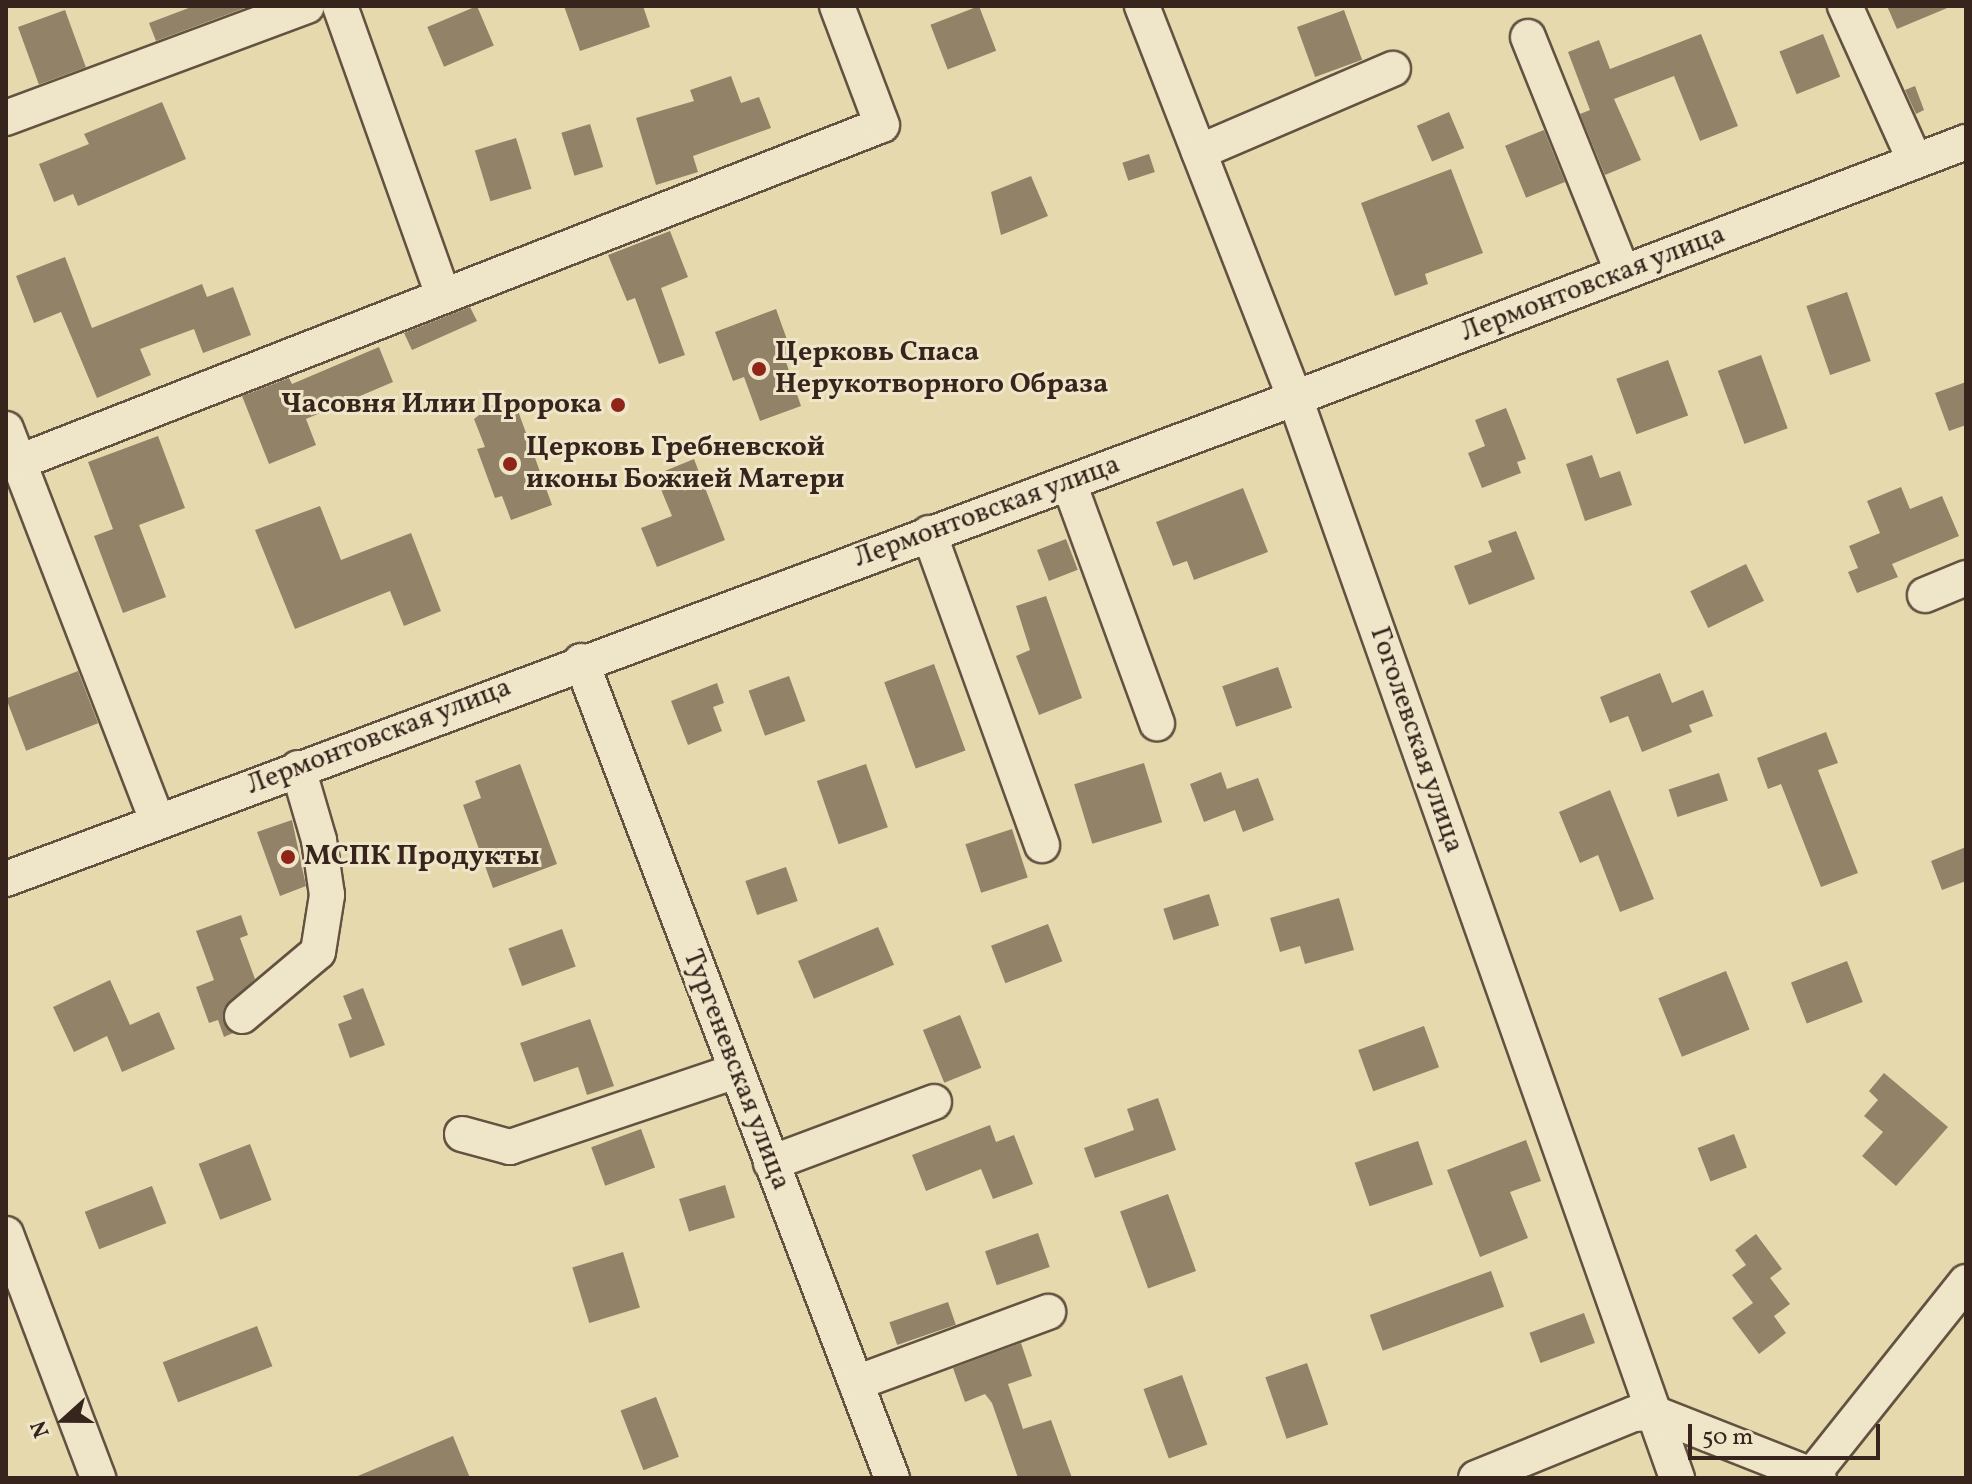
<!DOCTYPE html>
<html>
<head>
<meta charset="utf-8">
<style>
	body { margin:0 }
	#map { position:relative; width:1972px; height:1484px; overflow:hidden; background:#e6d9ad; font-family:Vollkorn,serif }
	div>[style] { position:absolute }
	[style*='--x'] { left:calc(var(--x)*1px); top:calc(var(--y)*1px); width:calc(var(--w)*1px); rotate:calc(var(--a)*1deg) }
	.building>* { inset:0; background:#928368; transform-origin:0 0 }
	.roads { filter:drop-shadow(2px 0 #635241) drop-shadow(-2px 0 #635241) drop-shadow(0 2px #635241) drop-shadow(0 -2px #635241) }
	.minor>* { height:34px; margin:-17px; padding:0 17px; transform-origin:17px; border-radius:17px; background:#efe6ca }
	.dots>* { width:22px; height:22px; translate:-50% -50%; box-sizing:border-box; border:4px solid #efe6ca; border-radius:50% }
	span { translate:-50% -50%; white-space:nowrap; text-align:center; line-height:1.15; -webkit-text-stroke:6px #efe6ca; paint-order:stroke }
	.street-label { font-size:28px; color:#37251d }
	.poi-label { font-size:28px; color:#37251d; font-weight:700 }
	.left { translate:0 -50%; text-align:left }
	.right { translate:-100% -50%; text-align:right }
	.frame { position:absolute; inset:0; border:8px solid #37251d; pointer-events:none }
	.north { position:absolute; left:24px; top:1380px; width:80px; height:80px; -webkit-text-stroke:6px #efe6ca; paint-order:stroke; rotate:249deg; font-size:22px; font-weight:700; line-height:32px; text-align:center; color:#37251d }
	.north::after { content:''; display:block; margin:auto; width:28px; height:36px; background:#37251d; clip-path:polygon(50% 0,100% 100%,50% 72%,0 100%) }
	.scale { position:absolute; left:1688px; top:1424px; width:192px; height:36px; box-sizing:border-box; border:4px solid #37251d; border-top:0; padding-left:10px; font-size:24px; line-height:28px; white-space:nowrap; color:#37251d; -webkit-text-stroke:6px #efe6ca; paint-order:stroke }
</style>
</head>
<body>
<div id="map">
	<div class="building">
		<i style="clip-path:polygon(194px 6px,250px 6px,156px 41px,149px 23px)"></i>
		<i style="left:477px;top:6px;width:43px;height:54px;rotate:67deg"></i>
		<i style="clip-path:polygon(564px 6px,643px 6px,650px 27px,580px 51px)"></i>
		<i style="left:979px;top:6px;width:48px;height:52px;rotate:69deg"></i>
		<i style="clip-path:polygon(1887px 6px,1952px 6px,1897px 29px)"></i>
		<i style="left:65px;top:10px;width:61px;height:50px;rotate:70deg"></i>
		<i style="left:1344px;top:10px;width:53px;height:50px;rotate:70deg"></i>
		<i style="clip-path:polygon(1701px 34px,1738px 126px,1700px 141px,1674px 76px,1614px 99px,1641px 160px,1605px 175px,1580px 114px,1590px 110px,1568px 52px,1599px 40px,1610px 69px)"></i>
		<i style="left:1823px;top:34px;width:46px;height:47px;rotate:68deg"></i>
		<i style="clip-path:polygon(731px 76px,741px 103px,759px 97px,771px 128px,693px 156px,698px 172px,656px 185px,636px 118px,694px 101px,690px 90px)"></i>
		<i style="clip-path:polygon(1915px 86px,1924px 110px,1916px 114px,1905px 90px)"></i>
		<i style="clip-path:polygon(162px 102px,186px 159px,78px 206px,73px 194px,54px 202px,39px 164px,89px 144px,84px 134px)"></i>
		<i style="left:1449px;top:112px;width:39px;height:35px;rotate:67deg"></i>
		<i style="left:590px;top:124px;width:45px;height:30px;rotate:73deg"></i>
		<i style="left:1544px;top:130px;width:56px;height:42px;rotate:68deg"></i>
		<i style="left:516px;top:138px;width:53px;height:43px;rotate:73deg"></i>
		<i style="left:1149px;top:154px;width:19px;height:28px;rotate:72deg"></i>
		<i style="clip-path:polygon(1451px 169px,1483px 253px,1425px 274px,1428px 284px,1395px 296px,1361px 203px)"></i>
		<i style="clip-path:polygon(1031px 176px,1048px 216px,1001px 235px,991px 192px)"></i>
		<i style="clip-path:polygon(670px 231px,688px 277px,661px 288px,685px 355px,659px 364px,635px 298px,627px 301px,608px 255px)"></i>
		<i style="clip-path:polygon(65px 257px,92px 328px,202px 284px,207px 297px,233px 287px,251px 335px,203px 353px,194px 329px,140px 349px,151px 375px,97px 398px,61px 312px,34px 323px,16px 276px)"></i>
		<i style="left:1847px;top:292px;width:73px;height:43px;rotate:71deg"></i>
		<i style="clip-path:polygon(470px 307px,477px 321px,412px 350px,404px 333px)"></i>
		<i style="clip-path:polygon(776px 309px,794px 359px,786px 362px,801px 406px,760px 421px,744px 377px,733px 381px,715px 332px)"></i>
		<i style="clip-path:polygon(379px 347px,393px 382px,306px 419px,316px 445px,269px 464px,242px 396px,289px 378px,292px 384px)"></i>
		<i style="left:1761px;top:355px;width:78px;height:46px;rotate:70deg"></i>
		<i style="left:1668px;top:360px;width:59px;height:55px;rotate:70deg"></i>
		<i style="clip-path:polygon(1966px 382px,1966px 425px,1949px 431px,1935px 393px)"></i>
		<i style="clip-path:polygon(492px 405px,517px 408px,552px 505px,511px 520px,502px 496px,495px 498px,477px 449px,485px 447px,474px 419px)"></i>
		<i style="clip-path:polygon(1506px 408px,1526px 459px,1517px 462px,1521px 473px,1482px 488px,1468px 453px,1485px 446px,1475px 420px)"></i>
		<i style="clip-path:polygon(158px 436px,185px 508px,139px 525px,166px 597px,123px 613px,94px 536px,113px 529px,88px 462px)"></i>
		<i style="clip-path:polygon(1592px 455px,1600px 478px,1620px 471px,1632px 505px,1585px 521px,1566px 464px)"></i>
		<i style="clip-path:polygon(694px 459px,725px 540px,657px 567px,641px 528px,672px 516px,655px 475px)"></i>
		<i style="clip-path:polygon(1901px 487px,1910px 509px,1942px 496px,1959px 536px,1892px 564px,1898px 577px,1857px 593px,1848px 572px,1858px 568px,1849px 546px,1880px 533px,1867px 501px)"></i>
		<i style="clip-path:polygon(1243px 488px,1268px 552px,1194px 580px,1187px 561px,1173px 566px,1156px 522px)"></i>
		<i style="clip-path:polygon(320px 506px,341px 560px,411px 533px,441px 611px,404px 626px,390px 591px,295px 629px,255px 530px)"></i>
		<i style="clip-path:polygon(1516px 531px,1535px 579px,1469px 605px,1454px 566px,1492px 552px,1488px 541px)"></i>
		<i style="left:1066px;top:539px;width:33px;height:31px;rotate:69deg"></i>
		<i style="left:1746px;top:564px;width:41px;height:62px;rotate:64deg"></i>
		<i style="clip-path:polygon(1046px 596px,1082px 698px,1039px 715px,1016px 656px,1030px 650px,1016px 606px)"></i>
		<i style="left:934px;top:664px;width:92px;height:53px;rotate:70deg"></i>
		<i style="left:1278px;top:667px;width:43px;height:59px;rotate:71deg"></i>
		<i style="left:78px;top:671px;width:56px;height:77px;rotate:69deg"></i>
		<i style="clip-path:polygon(1660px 673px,1672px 703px,1703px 690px,1713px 716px,1689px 725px,1692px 732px,1642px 752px,1628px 716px,1610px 723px,1600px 697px)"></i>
		<i style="left:789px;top:676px;width:48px;height:43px;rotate:70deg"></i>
		<i style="clip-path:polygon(717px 683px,724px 703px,713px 707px,722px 731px,688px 745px,671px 701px)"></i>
		<i style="clip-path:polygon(1826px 732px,1838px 763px,1818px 770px,1858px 873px,1821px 887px,1781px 784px,1768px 789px,1757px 758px)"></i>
		<i style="left:1144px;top:763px;width:62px;height:73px;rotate:73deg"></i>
		<i style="clip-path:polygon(520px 764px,557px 864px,493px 888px,463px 805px,481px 798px,475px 781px)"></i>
		<i style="left:866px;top:764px;width:67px;height:52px;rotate:71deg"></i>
		<i style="clip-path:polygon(1221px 772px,1227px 789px,1258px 778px,1274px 820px,1243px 832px,1235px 810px,1204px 822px,1190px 784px)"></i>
		<i style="left:1719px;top:773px;width:29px;height:53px;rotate:72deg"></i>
		<i style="clip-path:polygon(1610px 790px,1654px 899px,1620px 912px,1598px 855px,1580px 863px,1559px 812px)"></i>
		<i style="clip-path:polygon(292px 820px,306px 886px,280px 896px,257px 832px)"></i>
		<i style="left:1012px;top:829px;width:51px;height:49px;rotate:72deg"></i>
		<i style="clip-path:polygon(1966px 847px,1966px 881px,1942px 890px,1931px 861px)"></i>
		<i style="left:786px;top:867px;width:36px;height:43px;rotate:71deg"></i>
		<i style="left:1209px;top:894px;width:33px;height:48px;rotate:72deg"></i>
		<i style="clip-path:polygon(1339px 898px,1354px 950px,1305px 964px,1300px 946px,1280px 952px,1270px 918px)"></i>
		<i style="clip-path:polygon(241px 915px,248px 935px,240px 938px,255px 979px,224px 1008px,223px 1020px,233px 1033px,224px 1037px,218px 1020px,209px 1023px,196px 987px,214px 980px,196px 931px)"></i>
		<i style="left:1048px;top:924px;width:40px;height:61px;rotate:69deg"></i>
		<i style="left:878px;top:927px;width:41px;height:87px;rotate:67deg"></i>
		<i style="left:562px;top:929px;width:40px;height:57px;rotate:70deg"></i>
		<i style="left:1847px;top:961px;width:44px;height:60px;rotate:69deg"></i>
		<i style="left:1726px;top:971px;width:63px;height:73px;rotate:68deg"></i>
		<i style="clip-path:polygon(110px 980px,130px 1025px,159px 1012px,175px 1049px,122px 1072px,107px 1036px,74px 1052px,53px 1007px)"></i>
		<i style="clip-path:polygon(363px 988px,385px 1045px,350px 1058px,338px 1024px,352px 1019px,343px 996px)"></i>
		<i style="left:960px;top:1015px;width:57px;height:40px;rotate:68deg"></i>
		<i style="clip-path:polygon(590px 1019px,614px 1086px,587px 1095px,578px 1067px,534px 1082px,520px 1043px)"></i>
		<i style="left:1424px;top:1026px;width:44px;height:70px;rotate:70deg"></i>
		<i style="clip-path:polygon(1884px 1073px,1948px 1127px,1896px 1186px,1862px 1156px,1883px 1132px,1864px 1116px,1878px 1100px,1869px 1091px)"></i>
		<i style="clip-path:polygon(1158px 1098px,1176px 1150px,1095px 1178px,1084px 1148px,1134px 1130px,1127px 1109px)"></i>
		<i style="clip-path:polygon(990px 1125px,996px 1142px,1014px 1135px,1033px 1184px,993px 1199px,981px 1169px,926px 1191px,912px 1155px)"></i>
		<i style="left:641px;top:1129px;width:41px;height:53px;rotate:70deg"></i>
		<i style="left:1734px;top:1134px;width:36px;height:39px;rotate:69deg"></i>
		<i style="clip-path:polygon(1526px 1140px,1541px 1181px,1510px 1192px,1528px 1238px,1480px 1257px,1447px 1170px)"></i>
		<i style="left:1418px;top:1141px;width:46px;height:67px;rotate:71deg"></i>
		<i style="left:250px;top:1144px;width:60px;height:55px;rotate:69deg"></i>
		<i style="left:725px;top:1185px;width:34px;height:48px;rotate:73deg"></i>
		<i style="left:152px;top:1186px;width:40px;height:72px;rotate:69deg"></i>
		<i style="left:1168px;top:1194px;width:82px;height:51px;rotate:70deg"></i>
		<i style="left:1038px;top:1233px;width:36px;height:56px;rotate:71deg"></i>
		<i style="clip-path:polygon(1756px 1234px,1782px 1269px,1770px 1278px,1790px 1304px,1774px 1316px,1786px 1333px,1759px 1354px,1732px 1318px,1753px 1303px,1732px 1275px,1746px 1265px,1735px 1250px)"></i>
		<i style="left:623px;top:1252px;width:58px;height:53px;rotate:73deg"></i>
		<i style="left:1491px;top:1271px;width:38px;height:129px;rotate:70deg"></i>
		<i style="left:948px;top:1302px;width:24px;height:62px;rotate:71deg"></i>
		<i style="left:1584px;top:1313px;width:32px;height:58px;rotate:70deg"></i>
		<i style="left:257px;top:1326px;width:43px;height:101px;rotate:69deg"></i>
		<i style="clip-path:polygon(1021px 1343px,1032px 1376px,1008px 1384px,1023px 1429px,1051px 1420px,1072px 1478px,1018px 1478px,992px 1403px,985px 1394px,965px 1402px,953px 1368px)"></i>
		<i style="left:1307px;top:1363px;width:65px;height:44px;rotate:71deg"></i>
		<i style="left:1182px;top:1375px;width:74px;height:41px;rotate:70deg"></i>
		<i style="left:656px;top:1397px;width:64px;height:38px;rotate:69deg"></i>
		<i style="clip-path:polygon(453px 1436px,470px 1478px,353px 1478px)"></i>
	</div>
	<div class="roads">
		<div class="minor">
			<i style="--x:340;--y:6;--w:305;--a:70.4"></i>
			<i style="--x:1142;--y:6;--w:421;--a:68.7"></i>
			<i style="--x:1295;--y:398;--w:1146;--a:70.52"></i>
			<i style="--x:1845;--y:6;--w:170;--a:65.7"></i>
			<i style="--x:1528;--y:37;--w:254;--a:68.1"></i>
			<i style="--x:6;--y:118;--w:321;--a:-20.4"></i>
			<i style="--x:1199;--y:152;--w:211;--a:-23.2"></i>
			<i style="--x:6;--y:429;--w:420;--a:68.9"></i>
			<i style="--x:19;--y:462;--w:926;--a:-21.33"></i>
			<i style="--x:882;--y:125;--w:127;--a:-110.7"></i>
			<i style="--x:1069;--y:483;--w:256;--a:69.9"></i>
			<i style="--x:929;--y:533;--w:332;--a:70.1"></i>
			<i style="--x:1925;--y:595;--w:44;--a:-22.5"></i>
			<i style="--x:581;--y:661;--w:874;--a:69.16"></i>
			<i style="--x:6;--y:879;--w:1348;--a:-20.45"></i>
			<i style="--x:1269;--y:408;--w:746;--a:-20.89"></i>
			<i style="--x:242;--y:1016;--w:99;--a:-40.1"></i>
			<i style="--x:318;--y:952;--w:58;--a:-81"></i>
			<i style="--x:327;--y:895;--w:56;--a:-98.3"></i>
			<i style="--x:319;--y:840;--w:75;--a:-106.3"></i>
			<i style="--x:462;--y:1134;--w:50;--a:15.2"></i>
			<i style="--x:510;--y:1147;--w:238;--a:-18.6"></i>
			<i style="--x:771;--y:1163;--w:174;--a:-20.5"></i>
			<i style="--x:6;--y:1234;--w:261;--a:69.3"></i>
			<i style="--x:856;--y:1383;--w:205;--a:-20.3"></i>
			<i style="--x:1812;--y:1475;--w:247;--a:-51.4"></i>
			<i style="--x:1476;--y:1478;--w:170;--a:-22.1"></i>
			<i style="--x:1634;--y:1414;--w:20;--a:-3"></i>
			<i style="--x:1654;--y:1413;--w:177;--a:21.5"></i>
		</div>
	</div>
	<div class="dots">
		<i style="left:759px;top:369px;background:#8f2418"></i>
		<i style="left:618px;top:405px;background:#8f2418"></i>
		<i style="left:510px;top:464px;background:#8f2418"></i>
		<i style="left:288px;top:857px;background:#8f2418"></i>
	</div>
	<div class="street-label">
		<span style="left:1593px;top:284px;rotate:-21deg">Лермонтовская улица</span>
		<span style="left:987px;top:512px;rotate:-20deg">Лермонтовская улица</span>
		<span style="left:379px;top:737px;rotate:-21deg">Лермонтовская улица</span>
		<span style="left:1416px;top:740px;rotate:71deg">Гоголевская улица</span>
		<span style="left:736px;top:1070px;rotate:69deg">Тургеневская улица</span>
	</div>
	<div class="poi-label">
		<span class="left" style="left:775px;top:369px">Церковь Спаса<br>Нерукотворного Образа</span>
		<span class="right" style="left:602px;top:405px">Часовня Илии Пророка</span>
		<span class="left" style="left:526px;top:464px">Церковь Гребневской<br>иконы Божией Матери</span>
		<span class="left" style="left:304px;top:857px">МСПК Продукты</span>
	</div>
	<div class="frame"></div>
	<div class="north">N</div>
	<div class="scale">50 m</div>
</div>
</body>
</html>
